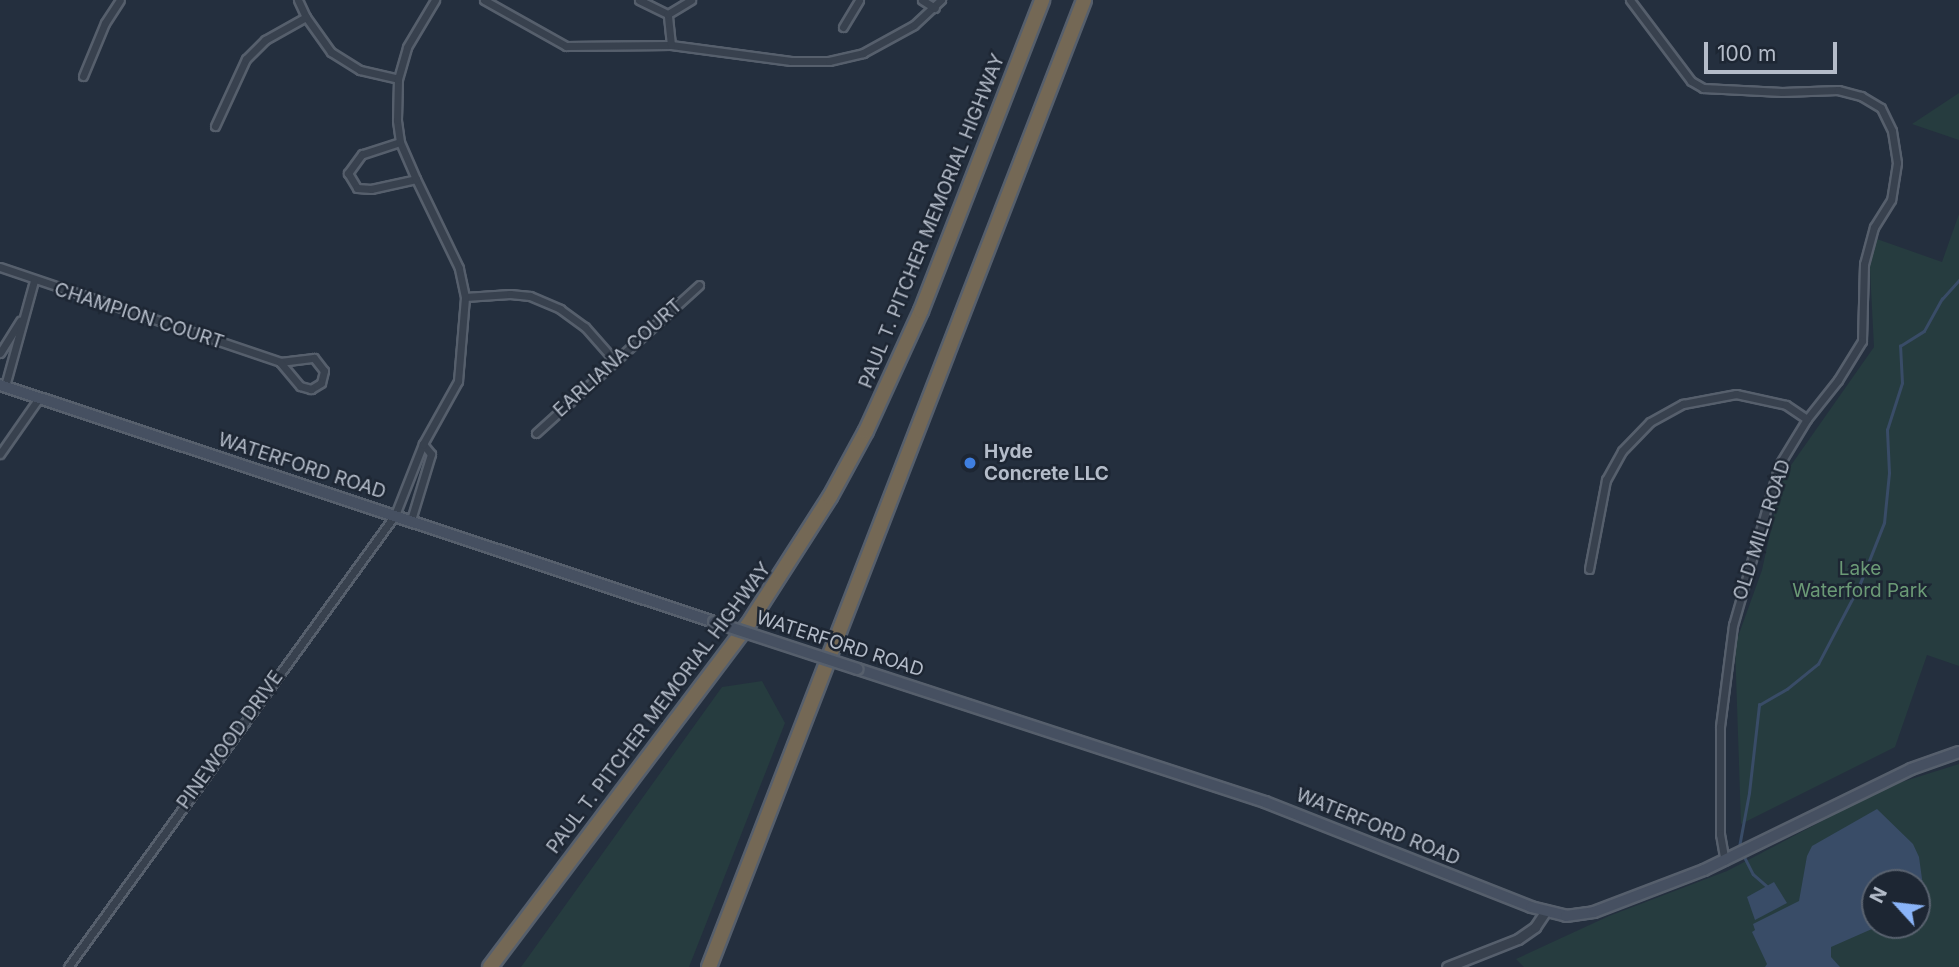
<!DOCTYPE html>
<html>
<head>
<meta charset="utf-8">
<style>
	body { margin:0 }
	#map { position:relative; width:1959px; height:967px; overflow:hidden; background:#242f3e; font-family:Inter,sans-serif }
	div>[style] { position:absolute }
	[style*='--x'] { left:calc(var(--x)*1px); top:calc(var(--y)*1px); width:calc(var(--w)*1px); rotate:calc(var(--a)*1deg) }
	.green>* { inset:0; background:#263c3f }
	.water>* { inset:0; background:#394c67 }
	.stream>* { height:2.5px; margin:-1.25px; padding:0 1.25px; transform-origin:1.25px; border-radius:1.25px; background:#394c67 }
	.roads { filter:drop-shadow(2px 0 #565f6c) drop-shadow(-2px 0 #565f6c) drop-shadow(0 2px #565f6c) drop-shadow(0 -2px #565f6c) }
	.minor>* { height:7px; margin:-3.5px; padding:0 3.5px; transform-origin:3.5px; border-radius:3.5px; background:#38414e }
	.tertiary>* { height:9px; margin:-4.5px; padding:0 4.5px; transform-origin:4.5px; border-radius:4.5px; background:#38414e }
	.secondary>* { height:10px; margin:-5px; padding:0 5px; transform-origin:5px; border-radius:5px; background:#465061 }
	.motorway>* { height:14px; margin:-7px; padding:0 7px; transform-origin:7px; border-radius:7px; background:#746855 }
	.bridges { filter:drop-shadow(2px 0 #565f6c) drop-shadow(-2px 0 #565f6c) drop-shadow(0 2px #565f6c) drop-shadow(0 -2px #565f6c) }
	.secondary-bridge>* { height:10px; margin:-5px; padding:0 5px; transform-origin:5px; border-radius:5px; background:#465061 }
	.dots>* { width:19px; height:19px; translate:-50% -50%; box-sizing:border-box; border:4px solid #1d2633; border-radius:50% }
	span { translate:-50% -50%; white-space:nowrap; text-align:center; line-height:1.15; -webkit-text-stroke:5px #1d2633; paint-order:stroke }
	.street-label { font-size:19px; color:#b4bcc9 }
	.poi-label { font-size:19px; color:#b4bcc9; font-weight:700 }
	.left { translate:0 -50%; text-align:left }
	.park-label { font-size:19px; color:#6b9a76 }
	.north { position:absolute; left:1861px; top:869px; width:70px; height:70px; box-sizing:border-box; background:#1d2633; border:2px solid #59626f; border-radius:50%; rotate:297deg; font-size:19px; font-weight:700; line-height:28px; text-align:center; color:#b4bcc9 }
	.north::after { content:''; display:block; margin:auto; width:24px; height:32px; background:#8ab4f8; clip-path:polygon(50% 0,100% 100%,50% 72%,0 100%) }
	.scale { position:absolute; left:1704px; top:42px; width:133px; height:32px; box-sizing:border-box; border:4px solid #b4bcc9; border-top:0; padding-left:9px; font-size:21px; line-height:24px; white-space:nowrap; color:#b4bcc9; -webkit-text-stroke:5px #1d2633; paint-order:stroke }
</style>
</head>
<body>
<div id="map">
	<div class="green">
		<i style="clip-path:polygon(1959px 93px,1959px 140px,1912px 124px)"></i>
		<i style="clip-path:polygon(1959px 214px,1959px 666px,1927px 655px,1895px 747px,1741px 824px,1735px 645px,1762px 570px,1782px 478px,1874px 347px,1869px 251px,1874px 238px,1942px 262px)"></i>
		<i style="clip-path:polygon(762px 681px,785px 723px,689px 967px,521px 967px,722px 687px)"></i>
		<i style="clip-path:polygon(evenodd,1959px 764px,1959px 967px,1524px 967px,1516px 959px,1609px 916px,1727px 871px,1889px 786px,1959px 764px,1875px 883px,1917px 883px,1917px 925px,1875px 925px,1875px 883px)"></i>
	</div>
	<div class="water">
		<i style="clip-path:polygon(1877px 809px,1913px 844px,1919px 857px,1926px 908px,1917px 914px,1917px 883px,1875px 883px,1875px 925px,1881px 925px,1831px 947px,1831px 957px,1840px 967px,1765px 967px,1767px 964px,1752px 932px,1755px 930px,1753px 924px,1799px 901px,1807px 856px,1812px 846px)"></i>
		<i style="clip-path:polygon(1774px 882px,1787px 903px,1755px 920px,1747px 897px)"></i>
	</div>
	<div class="stream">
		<i style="--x:1739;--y:847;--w:55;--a:-79.5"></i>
		<i style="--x:1749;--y:793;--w:89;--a:-83.5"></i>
		<i style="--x:1759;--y:705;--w:32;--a:-30"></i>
		<i style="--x:1787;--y:689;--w:40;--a:-39"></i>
		<i style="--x:1818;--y:664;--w:88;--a:-62.3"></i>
		<i style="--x:1859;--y:586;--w:68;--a:-68.4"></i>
		<i style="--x:1884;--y:523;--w:50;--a:-84.3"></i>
		<i style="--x:1889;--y:473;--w:43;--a:-92.7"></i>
		<i style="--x:1887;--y:430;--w:49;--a:-72.3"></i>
		<i style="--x:1902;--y:383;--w:37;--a:-93"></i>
		<i style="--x:1900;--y:346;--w:28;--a:-32"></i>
		<i style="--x:1924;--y:331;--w:37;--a:-61"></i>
		<i style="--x:1942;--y:299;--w:25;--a:-48"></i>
		<i style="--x:1745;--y:858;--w:18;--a:63"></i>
		<i style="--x:1753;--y:874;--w:20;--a:41"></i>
	</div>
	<div class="roads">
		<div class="minor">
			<i style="--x:298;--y:0;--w:19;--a:65"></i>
			<i style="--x:306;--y:17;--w:43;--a:54.5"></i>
			<i style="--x:331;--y:52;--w:34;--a:32"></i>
			<i style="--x:360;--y:70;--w:39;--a:13"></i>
			<i style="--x:484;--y:0;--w:94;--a:29.3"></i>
			<i style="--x:566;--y:46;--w:105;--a:-0.5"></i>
			<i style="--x:671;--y:45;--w:121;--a:7.6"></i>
			<i style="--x:791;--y:61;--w:38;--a:0"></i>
			<i style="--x:829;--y:61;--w:35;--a:-13"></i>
			<i style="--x:863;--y:53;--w:58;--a:-28.8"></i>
			<i style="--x:914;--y:25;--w:37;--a:-43"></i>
			<i style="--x:639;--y:0;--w:32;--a:26"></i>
			<i style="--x:922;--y:0;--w:15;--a:32"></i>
			<i style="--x:1630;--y:0;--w:101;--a:53"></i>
			<i style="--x:1691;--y:81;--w:14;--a:30"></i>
			<i style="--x:1703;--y:88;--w:79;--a:2.9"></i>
			<i style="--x:1782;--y:92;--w:56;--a:-2"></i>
			<i style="--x:1838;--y:90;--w:24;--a:15"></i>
			<i style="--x:1861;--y:96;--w:23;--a:31"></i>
			<i style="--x:1881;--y:108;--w:25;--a:64"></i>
			<i style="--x:1892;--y:131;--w:32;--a:81"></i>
			<i style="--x:1897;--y:163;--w:37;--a:99"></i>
			<i style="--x:1891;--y:200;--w:32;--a:122"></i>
			<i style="--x:1874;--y:227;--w:38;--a:105"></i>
			<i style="--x:1864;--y:264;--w:77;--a:91.5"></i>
			<i style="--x:1862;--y:341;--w:46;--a:121.6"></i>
			<i style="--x:1838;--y:380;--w:50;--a:128.5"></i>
			<i style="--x:1807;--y:419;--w:54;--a:121.3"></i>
			<i style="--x:1779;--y:465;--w:166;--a:106"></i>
			<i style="--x:1733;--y:625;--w:103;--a:97.3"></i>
			<i style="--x:1720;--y:727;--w:107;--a:90"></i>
			<i style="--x:1720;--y:834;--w:27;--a:80"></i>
			<i style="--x:843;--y:27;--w:31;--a:-59"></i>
			<i style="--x:671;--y:45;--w:31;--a:-96"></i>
			<i style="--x:668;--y:14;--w:27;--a:-31"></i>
			<i style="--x:83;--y:76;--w:57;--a:-67.5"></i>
			<i style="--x:105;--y:23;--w:27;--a:-57"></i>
			<i style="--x:215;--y:126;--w:74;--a:-65.2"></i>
			<i style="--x:246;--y:59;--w:27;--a:-45"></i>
			<i style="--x:265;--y:40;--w:47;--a:-29.3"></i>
			<i style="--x:400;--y:142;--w:40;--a:162"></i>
			<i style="--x:362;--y:154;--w:24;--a:126"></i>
			<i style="--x:348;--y:173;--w:17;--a:59"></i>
			<i style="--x:357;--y:188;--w:14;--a:4"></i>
			<i style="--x:371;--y:189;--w:46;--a:-12.5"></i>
			<i style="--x:0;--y:267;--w:296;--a:18.7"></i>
			<i style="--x:280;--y:362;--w:34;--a:-7"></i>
			<i style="--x:314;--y:358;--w:16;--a:52"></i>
			<i style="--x:324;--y:371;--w:12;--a:104"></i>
			<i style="--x:321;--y:383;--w:12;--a:149"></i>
			<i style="--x:311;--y:389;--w:11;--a:-165"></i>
			<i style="--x:300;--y:386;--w:31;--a:-130"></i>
			<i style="--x:465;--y:297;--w:45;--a:-3.8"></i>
			<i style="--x:510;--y:294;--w:20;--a:6"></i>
			<i style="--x:530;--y:296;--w:33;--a:23"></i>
			<i style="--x:560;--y:309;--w:31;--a:36"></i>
			<i style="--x:585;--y:327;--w:44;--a:48.7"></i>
			<i style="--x:0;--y:353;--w:38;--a:-58"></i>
			<i style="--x:5;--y:386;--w:109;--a:-74.6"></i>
			<i style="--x:536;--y:433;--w:220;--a:-42.2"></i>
			<i style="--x:0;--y:454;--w:68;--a:-55.1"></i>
			<i style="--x:411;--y:520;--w:69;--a:-73.1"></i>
			<i style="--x:431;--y:454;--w:13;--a:-129"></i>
			<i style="--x:1589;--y:569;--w:91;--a:-79.2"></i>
			<i style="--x:1606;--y:480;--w:33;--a:-61"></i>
			<i style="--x:1622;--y:451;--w:40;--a:-46"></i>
			<i style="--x:1650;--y:422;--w:38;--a:-29"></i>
			<i style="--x:1683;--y:404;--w:54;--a:-10.7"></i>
			<i style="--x:1736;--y:394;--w:51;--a:12.4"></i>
			<i style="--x:1786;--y:405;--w:25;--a:34"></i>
			<i style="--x:68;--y:967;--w:558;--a:-54.12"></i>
			<i style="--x:395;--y:515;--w:76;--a:-68.5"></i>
			<i style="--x:423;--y:444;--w:72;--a:-60.9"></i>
			<i style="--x:458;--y:381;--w:84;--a:-85.2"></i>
			<i style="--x:465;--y:297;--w:30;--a:-102"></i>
			<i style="--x:459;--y:268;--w:99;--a:-115.8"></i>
			<i style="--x:416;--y:179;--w:40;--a:-113.4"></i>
			<i style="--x:400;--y:142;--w:22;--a:-98"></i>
			<i style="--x:397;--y:120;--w:41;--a:-88.6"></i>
			<i style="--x:398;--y:79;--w:33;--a:-74"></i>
			<i style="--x:407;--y:47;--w:55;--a:-59.2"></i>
		</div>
		<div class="tertiary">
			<i style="--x:1447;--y:967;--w:76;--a:-21.5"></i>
			<i style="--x:1518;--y:939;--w:21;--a:-35"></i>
			<i style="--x:1535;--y:927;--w:18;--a:-56"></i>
		</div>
		<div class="secondary">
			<i style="--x:0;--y:385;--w:752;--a:18.36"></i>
			<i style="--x:858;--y:669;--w:428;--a:18.1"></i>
			<i style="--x:1265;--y:802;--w:286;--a:21.5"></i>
			<i style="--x:1531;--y:907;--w:36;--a:14"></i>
			<i style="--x:1566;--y:916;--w:28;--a:-8"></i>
			<i style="--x:1594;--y:912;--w:118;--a:-20.9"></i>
			<i style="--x:1704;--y:870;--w:230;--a:-26"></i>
			<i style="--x:1911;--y:769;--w:51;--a:-19.5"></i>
		</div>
		<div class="motorway">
			<i style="--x:490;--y:967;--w:428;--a:-53"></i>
			<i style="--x:748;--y:625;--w:152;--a:-57.4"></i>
			<i style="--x:830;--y:497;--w:75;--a:-61.4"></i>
			<i style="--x:866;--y:431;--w:132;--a:-65.4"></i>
			<i style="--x:921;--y:311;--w:334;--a:-68.7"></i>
			<i style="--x:709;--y:967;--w:1037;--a:-68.8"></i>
		</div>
	</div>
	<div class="bridges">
		<div class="secondary-bridge">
			<i style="--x:714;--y:622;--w:151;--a:18.1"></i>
		</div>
	</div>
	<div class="dots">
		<i style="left:970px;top:463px;background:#3f7fe0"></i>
	</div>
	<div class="street-label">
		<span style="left:932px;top:221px;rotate:-68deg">PAUL T. PITCHER MEMORIAL HIGHWAY</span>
		<span style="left:139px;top:316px;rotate:18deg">CHAMPION COURT</span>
		<span style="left:618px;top:358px;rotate:-42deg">EARLIANA COURT</span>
		<span style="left:302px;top:466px;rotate:18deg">WATERFORD ROAD</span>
		<span style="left:1762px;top:530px;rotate:-72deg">OLD MILL ROAD</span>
		<span style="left:840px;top:644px;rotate:18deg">WATERFORD ROAD</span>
		<span style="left:659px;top:708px;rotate:-53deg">PAUL T. PITCHER MEMORIAL HIGHWAY</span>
		<span style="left:230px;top:740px;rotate:-54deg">PINEWOOD DRIVE</span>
		<span style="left:1378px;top:827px;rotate:22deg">WATERFORD ROAD</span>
	</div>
	<div class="poi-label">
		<span class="left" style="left:984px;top:463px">Hyde<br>Concrete LLC</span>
	</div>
	<div class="park-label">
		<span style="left:1860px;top:580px">Lake<br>Waterford Park</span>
	</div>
	<div class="north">N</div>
	<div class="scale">100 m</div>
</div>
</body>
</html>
